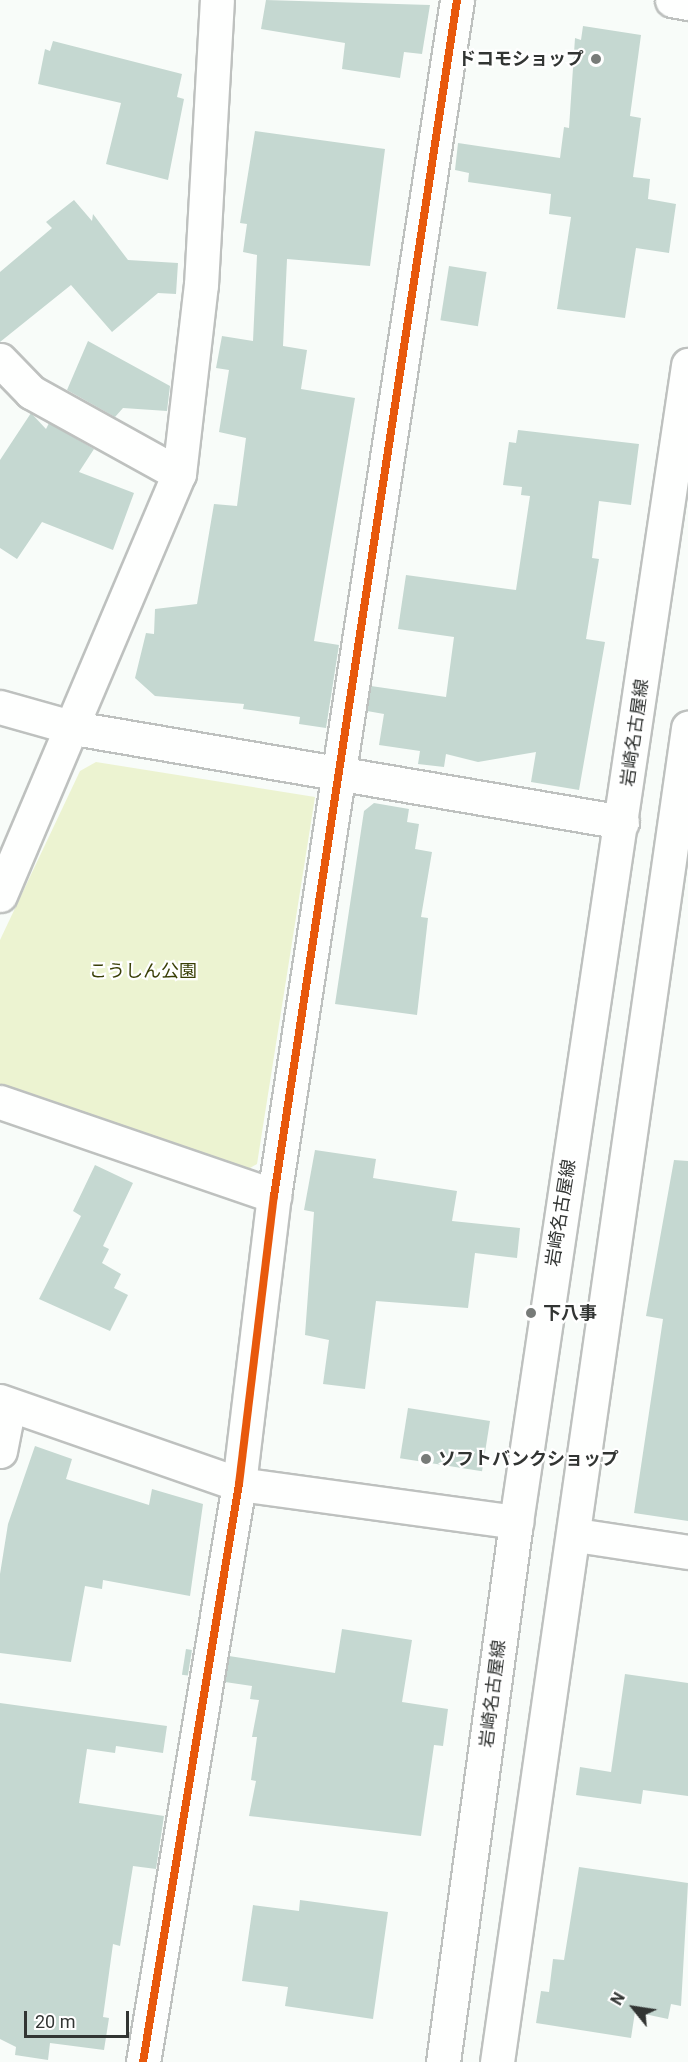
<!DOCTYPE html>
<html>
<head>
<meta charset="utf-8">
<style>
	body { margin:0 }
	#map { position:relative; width:688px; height:2062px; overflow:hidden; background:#f8fcf9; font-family:Roboto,"Noto Sans JP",sans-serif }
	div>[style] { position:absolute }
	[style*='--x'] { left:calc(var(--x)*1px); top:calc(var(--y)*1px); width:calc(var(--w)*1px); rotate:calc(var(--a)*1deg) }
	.green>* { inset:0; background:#ecf3d1 }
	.building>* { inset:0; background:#c5d8d1; transform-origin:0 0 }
	.roads { filter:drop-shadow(2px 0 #bec1bf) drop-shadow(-2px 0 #bec1bf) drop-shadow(0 2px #bec1bf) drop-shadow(0 -2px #bec1bf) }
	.minor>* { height:33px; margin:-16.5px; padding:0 16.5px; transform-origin:16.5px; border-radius:16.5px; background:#fefffe }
	.major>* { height:33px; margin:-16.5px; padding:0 16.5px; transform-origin:16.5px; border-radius:16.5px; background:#fefffe }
	.cycleway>* { height:8px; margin:-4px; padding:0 4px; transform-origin:4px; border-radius:4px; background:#e8590c }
	.dots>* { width:16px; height:16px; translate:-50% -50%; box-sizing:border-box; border:3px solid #fff; border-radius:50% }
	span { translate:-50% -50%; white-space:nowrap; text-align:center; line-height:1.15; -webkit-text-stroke:4.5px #fff; paint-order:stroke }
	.poi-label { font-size:18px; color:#323533; font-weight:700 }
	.right { translate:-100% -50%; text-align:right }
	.left { translate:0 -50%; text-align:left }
	.street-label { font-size:18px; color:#323533 }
	.park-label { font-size:18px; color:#393f06 }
	.north { position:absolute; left:604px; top:1978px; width:60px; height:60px; -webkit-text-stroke:4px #fff; paint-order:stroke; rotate:300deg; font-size:16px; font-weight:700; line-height:24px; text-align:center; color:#323533 }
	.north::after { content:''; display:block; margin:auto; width:21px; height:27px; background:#323533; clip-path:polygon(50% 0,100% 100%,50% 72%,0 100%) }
	.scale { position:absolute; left:24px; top:2011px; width:105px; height:27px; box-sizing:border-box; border:3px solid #323533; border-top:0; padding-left:8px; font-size:18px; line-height:21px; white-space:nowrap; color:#323533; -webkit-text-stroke:4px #fff; paint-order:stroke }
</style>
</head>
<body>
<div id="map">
	<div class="green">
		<i style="clip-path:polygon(96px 762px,315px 797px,257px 1164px,245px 1171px,0 1085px,0 940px,80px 771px)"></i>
	</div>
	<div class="building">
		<i style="clip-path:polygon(266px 0,430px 5px,422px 54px,404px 52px,400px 78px,342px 69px,345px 43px,261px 29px)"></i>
		<i style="clip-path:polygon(583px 26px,641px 35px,630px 116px,641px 118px,633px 177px,650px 179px,648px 199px,676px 204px,669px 253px,636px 248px,625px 318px,557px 309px,571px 217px,549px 214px,551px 194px,468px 182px,469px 173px,455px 170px,458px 143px,560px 158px,564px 127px,569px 128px,575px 38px,581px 40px)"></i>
		<i style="clip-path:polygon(53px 41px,182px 74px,177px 97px,184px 99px,168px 180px,106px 164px,121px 103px,38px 84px,45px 49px,50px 51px)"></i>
		<i style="clip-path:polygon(255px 131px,385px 149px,370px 266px,287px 259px,283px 346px,307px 350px,301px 389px,355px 398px,314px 641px,339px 645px,326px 728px,299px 724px,300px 717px,243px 709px,244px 704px,155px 696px,135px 678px,146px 633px,154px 634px,155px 609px,197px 604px,214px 504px,237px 506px,246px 438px,219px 432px,229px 370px,216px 368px,222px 336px,253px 341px,257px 255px,243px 252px,247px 224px,240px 223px)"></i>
		<i style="clip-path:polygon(74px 200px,92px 221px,93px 214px,128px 260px,178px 263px,176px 294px,158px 293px,112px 332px,71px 285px,0 342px,0 272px,52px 228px,46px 222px)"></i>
		<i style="left:449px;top:266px;width:38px;height:55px;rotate:9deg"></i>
		<i style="clip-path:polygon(88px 341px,170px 386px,167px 411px,123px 408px,115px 417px,67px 390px)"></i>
		<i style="clip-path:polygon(31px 413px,46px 429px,49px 423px,94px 449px,79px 472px,134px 493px,113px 550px,42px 522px,17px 559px,0 548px,0 460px)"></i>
		<i style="clip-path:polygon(518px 430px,639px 444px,631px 505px,599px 501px,592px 558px,599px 559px,586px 639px,605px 642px,579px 790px,531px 782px,536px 752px,478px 762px,446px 754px,444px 767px,418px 764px,420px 751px,379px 745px,384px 714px,367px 711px,371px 686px,446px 697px,454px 637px,398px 629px,406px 575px,516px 590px,530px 496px,521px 495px,522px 487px,503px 485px,509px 442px,516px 443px)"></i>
		<i style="clip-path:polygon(374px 803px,409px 809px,407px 822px,419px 824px,415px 849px,432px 852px,421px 917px,428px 918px,417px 1015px,335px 1004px,364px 811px)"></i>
		<i style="clip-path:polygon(315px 1150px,376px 1159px,373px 1178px,457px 1191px,452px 1221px,520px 1228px,517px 1258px,475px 1253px,468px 1308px,376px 1301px,365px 1389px,323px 1384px,329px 1340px,305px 1335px,314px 1212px,304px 1210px)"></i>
		<i style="clip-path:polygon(674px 1160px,688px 1161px,688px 1521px,634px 1513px,663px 1319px,646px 1316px)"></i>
		<i style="clip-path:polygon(95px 1165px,133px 1183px,103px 1246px,109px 1249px,102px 1263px,121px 1274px,114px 1288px,128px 1295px,110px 1331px,39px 1299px,81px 1216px,73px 1211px)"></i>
		<i style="left:408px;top:1408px;width:83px;height:51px;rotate:9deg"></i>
		<i style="clip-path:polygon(35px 1446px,72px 1459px,66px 1479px,149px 1505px,152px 1489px,203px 1504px,190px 1596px,103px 1580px,102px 1589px,85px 1586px,71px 1662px,0 1653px,0 1574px,8px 1524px)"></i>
		<i style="clip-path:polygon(342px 1629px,412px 1640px,402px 1702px,448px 1709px,443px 1746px,434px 1745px,421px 1836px,249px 1816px,256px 1781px,251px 1780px,257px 1737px,252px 1737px,259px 1700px,250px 1699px,252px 1686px,225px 1682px,229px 1656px,335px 1673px)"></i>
		<i style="left:186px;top:1649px;width:6px;height:26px;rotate:9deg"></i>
		<i style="clip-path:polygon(625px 1674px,688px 1683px,688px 1796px,643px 1790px,641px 1804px,576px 1795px,580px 1767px,611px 1772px)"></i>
		<i style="clip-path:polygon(0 1703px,167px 1726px,163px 1753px,116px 1746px,115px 1753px,87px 1749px,79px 1803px,164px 1816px,156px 1869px,133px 1866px,120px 1946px,113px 1944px,103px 2017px,109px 2018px,104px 2050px,50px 2043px,48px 2060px,15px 2055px,16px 2047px,0 2039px)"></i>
		<i style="clip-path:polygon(579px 1867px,688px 1883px,681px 2006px,671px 2004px,668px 2019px,635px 2012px,631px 2038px,536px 2023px,541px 1991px,549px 1992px,553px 1959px,564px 1960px)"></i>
		<i style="clip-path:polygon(300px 1900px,388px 1912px,373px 2019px,285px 2006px,288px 1987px,242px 1981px,253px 1905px,299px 1911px)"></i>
	</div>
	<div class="roads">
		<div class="minor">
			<i style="--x:672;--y:0;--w:16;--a:11"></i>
			<i style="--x:0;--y:360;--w:45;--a:45.9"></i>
			<i style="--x:31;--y:392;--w:169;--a:29"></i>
			<i style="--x:0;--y:707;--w:77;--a:15.8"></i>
			<i style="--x:74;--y:728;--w:556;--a:9.73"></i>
			<i style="--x:0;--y:895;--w:457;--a:-67"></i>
			<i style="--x:179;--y:474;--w:190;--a:-83.4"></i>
			<i style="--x:201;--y:285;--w:285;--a:-86.8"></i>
			<i style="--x:0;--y:1102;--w:290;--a:18.9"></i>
			<i style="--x:0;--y:1401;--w:253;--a:19.2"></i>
			<i style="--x:239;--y:1484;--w:280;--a:7.8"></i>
			<i style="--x:0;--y:1451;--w:47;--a:-78.9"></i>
			<i style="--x:576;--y:1535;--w:113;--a:8.6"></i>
			<i style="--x:143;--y:2062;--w:586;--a:-80.57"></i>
			<i style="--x:239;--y:1484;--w:290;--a:-83.1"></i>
			<i style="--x:274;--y:1196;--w:1210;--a:-81.3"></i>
		</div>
		<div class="major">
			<i style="--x:443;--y:2062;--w:545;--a:-82.3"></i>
			<i style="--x:516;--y:1522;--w:1170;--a:-81.54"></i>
			<i style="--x:497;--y:2062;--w:1348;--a:-81.85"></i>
		</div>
	</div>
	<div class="cycleway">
		<i style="--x:143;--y:2062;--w:586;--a:-80.57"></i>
		<i style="--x:239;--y:1484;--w:290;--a:-83.1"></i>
		<i style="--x:274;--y:1196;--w:1210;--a:-81.3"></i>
	</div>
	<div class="dots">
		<i style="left:596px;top:59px;background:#777b78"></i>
		<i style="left:531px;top:1313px;background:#777b78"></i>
		<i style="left:426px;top:1459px;background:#777b78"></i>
	</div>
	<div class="poi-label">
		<span class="right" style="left:584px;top:59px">ドコモショップ</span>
		<span class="left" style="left:543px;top:1313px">下八事</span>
		<span class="left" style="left:438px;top:1459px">ソフトバンクショップ</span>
	</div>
	<div class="street-label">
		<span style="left:635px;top:733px;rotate:-82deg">岩崎名古屋線</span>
		<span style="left:561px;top:1213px;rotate:-81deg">岩崎名古屋線</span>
		<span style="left:493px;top:1694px;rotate:-83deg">岩崎名古屋線</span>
	</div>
	<div class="park-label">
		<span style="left:143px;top:971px">こうしん公園</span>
	</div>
	<div class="north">N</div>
	<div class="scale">20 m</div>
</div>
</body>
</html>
